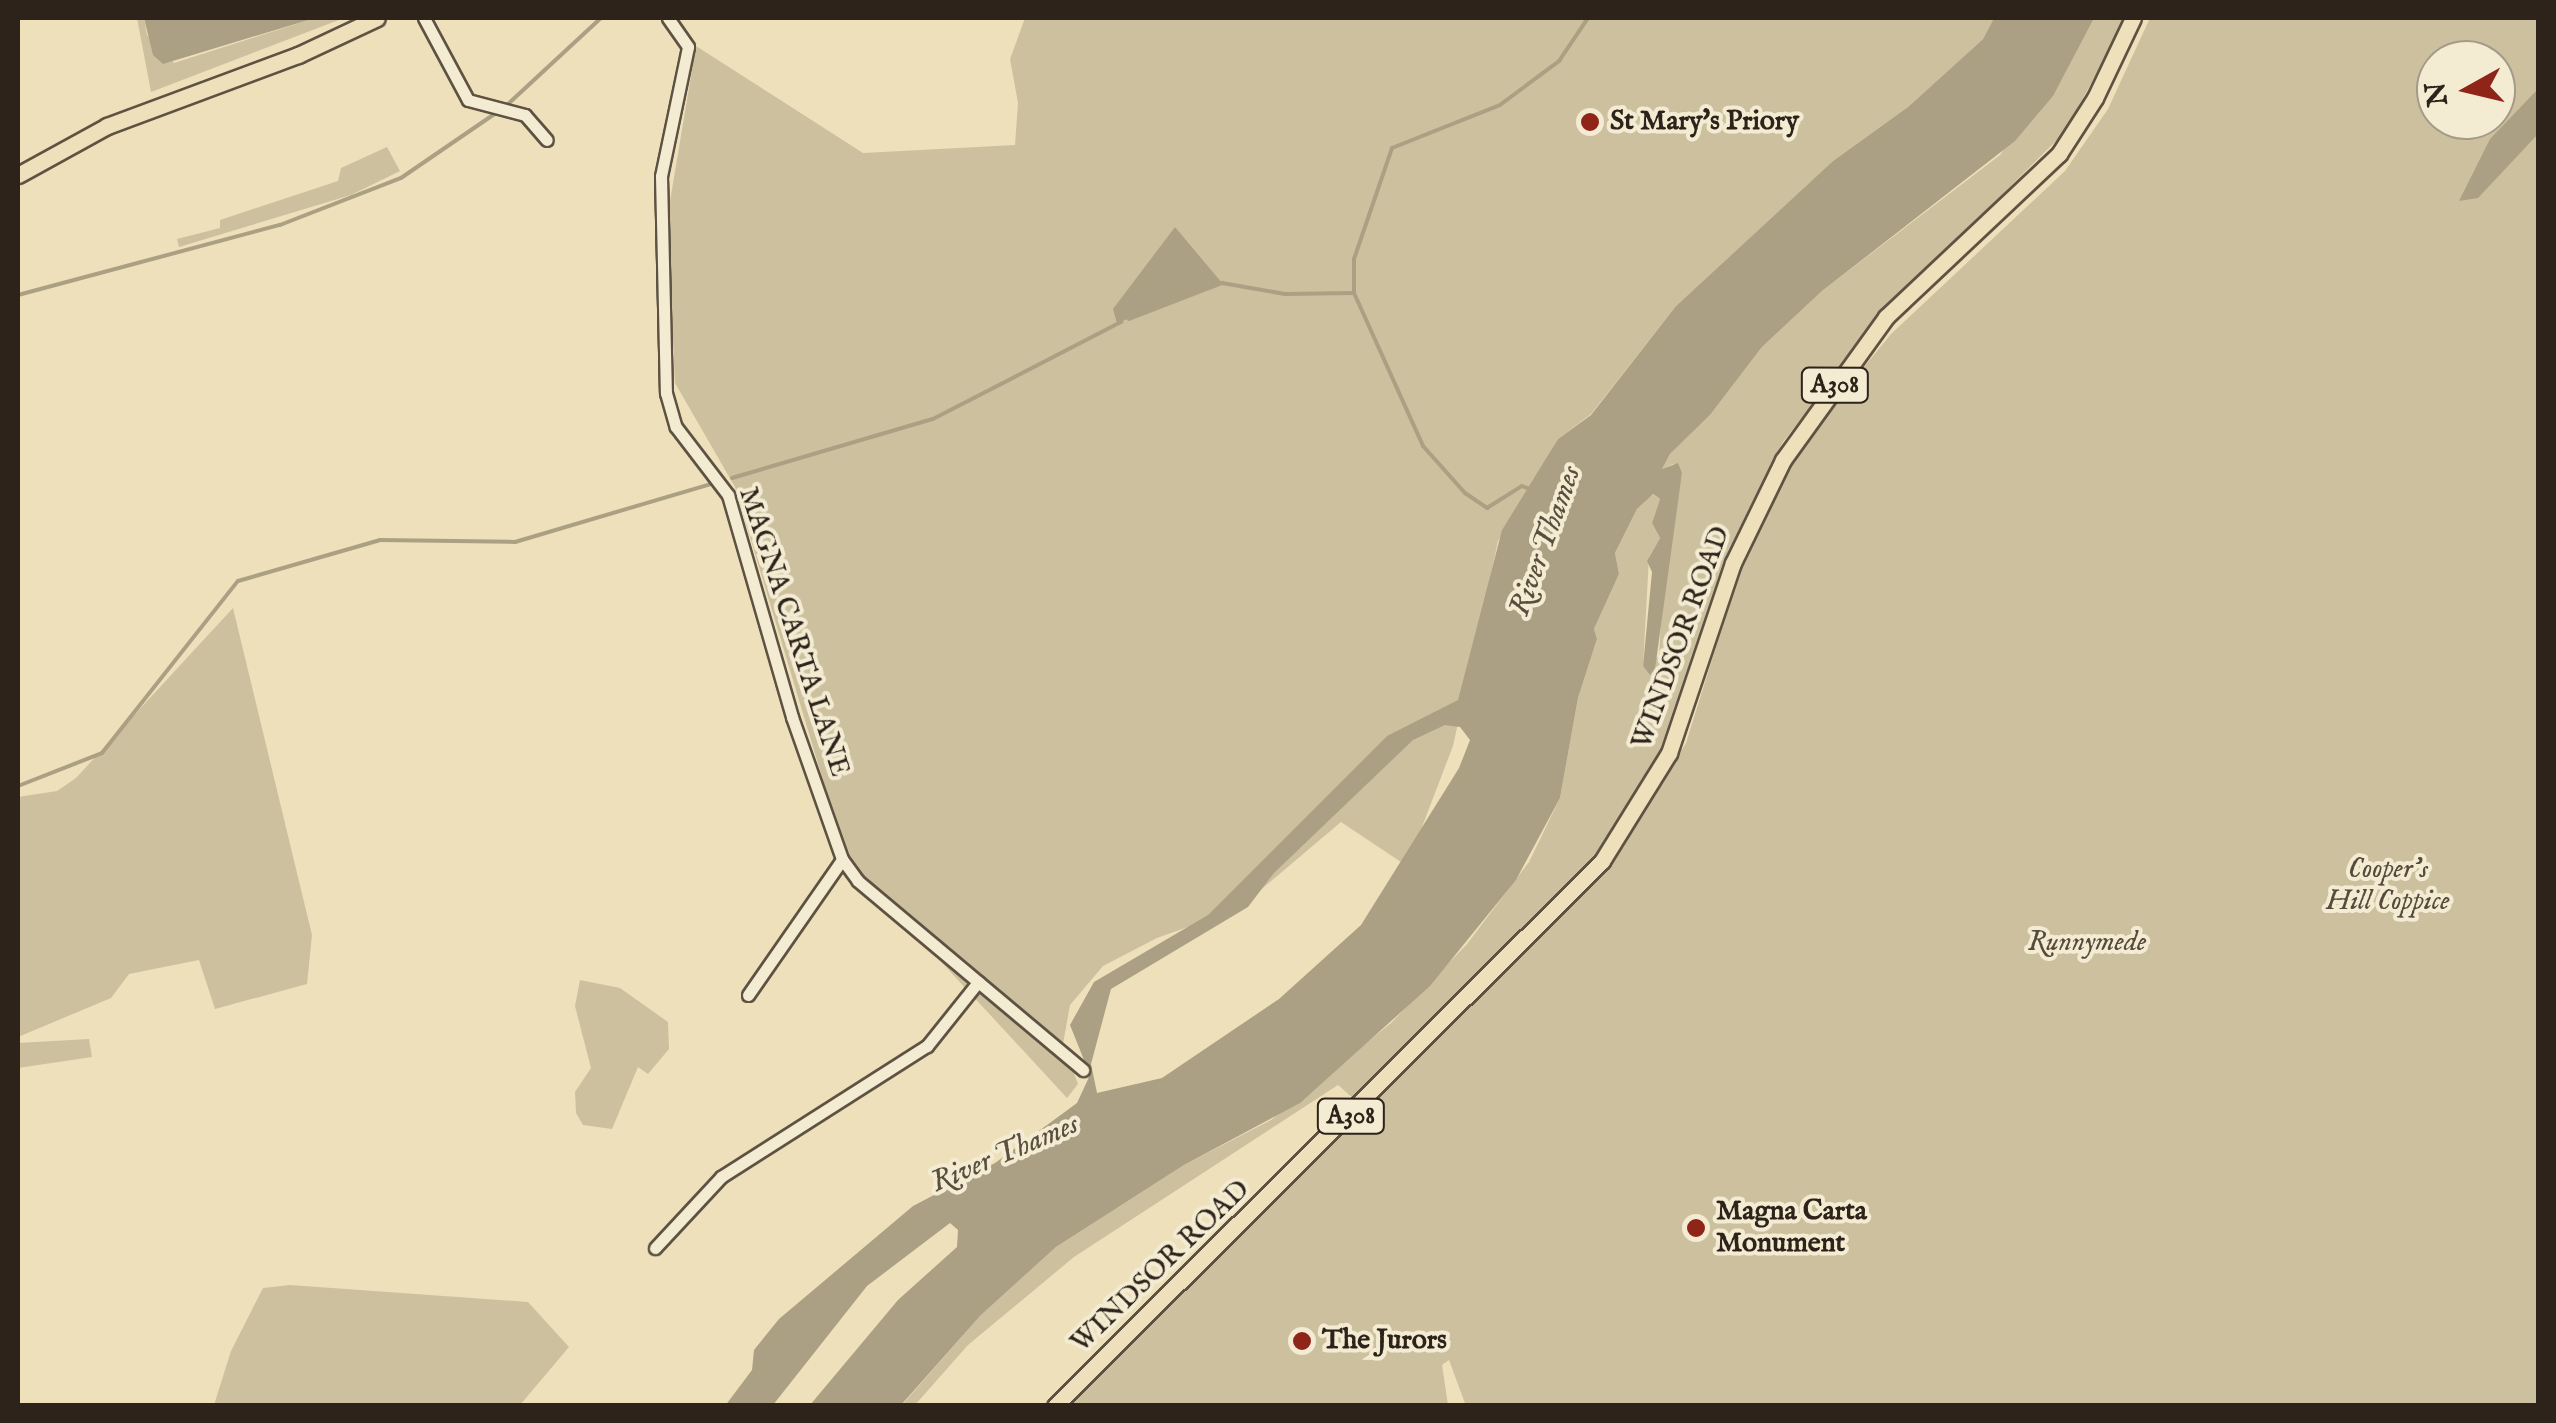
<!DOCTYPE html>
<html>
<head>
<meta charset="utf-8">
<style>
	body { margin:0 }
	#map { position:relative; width:2556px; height:1423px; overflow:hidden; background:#ede0ba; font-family:"IM FELL English",serif }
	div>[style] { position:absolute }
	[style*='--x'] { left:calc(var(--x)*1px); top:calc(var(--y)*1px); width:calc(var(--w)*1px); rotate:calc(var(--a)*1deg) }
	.green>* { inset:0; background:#cdc09f }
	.water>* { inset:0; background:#aca084 }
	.stream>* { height:4px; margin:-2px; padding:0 2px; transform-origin:2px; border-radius:2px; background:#aca084 }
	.roads { filter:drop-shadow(2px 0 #5e5242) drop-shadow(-2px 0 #5e5242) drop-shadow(0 2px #5e5242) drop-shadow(0 -2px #5e5242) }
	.minor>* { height:11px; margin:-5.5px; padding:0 5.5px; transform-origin:5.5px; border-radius:5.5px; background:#f3ebd2 }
	.major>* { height:15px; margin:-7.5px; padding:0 7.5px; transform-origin:7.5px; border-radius:7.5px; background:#ede0ba }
	.dots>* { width:28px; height:28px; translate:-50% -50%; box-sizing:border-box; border:5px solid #f3ebd2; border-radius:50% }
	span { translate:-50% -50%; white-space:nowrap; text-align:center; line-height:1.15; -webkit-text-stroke:8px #f3ebd2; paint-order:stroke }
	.shield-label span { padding:2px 8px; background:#f3ebd2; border:2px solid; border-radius:8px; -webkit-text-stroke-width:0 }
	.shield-label { font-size:25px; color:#2e231a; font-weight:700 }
	.poi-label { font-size:28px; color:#2e231a; font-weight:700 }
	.left { translate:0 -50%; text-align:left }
	.street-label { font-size:28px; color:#2e231a }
	.park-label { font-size:28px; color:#564a3b; font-style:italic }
	.water-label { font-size:30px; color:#5a4f3f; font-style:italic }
	.frame { position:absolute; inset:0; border:20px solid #2e231a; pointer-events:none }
	.north { position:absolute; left:2416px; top:40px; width:100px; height:100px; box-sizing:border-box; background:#f3ebd2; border:2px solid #a49b88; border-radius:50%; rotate:262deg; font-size:28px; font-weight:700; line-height:40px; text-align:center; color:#2e231a }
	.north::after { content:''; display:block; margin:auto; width:35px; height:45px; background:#8f2418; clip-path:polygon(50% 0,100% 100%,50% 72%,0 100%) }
</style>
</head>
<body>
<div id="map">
	<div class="green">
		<i style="clip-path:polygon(137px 18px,144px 18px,147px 35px,174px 63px,315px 18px,344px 18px,151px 92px)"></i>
		<i style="clip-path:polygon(1025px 18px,1994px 18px,1983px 39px,1908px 107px,1833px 161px,1676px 306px,1591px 414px,1558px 439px,1498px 541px,1453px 746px,1407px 866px,1341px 822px,1238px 909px,1157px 938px,1103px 966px,1070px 1005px,1063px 1044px,1078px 1084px,1067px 1098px,847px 860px,735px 487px,675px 383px,667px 219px,696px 46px,863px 153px,1015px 145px,1018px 103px,1010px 59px)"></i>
		<i style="clip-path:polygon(2094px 18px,2127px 18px,2064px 133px,1882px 314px,1783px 442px,1725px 558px,1661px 752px,1604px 849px,1355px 1100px,1338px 1085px,1074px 1257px,968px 1345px,915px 1405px,901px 1406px,981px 1315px,1056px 1247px,1184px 1165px,1271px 1120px,1391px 1023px,1467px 944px,1529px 862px,1560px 798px,1578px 698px,1597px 639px,1594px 629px,1619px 574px,1615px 553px,1637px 509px,1652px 494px,1660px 499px,1652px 523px,1660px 538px,1649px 557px,1643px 667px,1659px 656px,1663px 584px,1682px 473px,1673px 464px,1662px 469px,1670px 454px,1710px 415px,1762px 347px,1822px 291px,2000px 155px)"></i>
		<i style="clip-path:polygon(evenodd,2150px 18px,2538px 18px,2538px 1405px,1466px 1406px,1449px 1360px,1442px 1365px,1448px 1405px,1063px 1406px,1613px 860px,1686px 743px,1745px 554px,1809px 434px,1891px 334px,2065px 171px,2108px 109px,2150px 18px,2436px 60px,2496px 60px,2496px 120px,2436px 120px,2436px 60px)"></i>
		<i style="clip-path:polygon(387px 147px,400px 171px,351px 195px,179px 247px,177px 239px,220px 228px,220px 220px,338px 181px,341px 168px)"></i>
		<i style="clip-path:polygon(233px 608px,312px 935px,307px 984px,215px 1009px,199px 960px,129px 974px,111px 998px,18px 1037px,18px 797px,57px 791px,76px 778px)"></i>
		<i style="clip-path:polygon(580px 980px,620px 988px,668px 1022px,669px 1049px,648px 1074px,638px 1067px,612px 1129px,583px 1125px,576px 1113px,575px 1092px,591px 1068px,575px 1006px)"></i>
		<i style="clip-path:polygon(89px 1039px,92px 1057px,18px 1068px,18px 1043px)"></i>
		<i style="clip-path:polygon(290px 1285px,528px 1302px,569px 1347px,520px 1405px,214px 1405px,231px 1351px,263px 1288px)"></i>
	</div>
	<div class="water">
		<i style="clip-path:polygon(144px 18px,315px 18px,163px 64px,153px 55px)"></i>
		<i style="clip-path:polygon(evenodd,1994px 18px,2094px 18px,2053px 96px,2015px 141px,1822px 291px,1762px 347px,1710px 415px,1670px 454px,1662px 469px,1678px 463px,1682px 473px,1655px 669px,1650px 675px,1643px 666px,1652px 572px,1647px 561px,1660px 538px,1652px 523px,1660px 499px,1653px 494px,1637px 509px,1615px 553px,1619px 574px,1594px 629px,1597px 639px,1578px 698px,1560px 798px,1516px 880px,1430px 986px,1300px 1103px,1184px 1165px,1056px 1247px,981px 1315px,901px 1405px,810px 1405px,898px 1300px,957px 1247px,958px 1230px,950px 1223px,867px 1286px,773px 1405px,725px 1406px,752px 1370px,754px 1350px,779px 1319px,913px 1206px,995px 1163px,1077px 1103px,1090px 1075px,1070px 1025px,1094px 982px,1208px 915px,1387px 736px,1458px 700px,1502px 530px,1558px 439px,1591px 415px,1676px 306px,1833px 161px,1908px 107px,1983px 39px,1994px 18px,1445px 725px,1460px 727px,1470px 740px,1459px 768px,1361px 925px,1279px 999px,1162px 1078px,1097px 1093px,1091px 1064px,1111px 989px,1248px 907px,1274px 873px,1413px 740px,1445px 725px)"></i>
		<i style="clip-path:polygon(2538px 89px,2538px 134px,2478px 198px,2459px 201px,2490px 139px)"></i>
		<i style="clip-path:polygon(1175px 227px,1222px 283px,1117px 323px,1113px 309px)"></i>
	</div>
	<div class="stream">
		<i style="--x:507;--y:105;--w:128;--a:-42.8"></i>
		<i style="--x:1354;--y:293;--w:34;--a:-90"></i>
		<i style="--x:1354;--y:259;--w:117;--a:-71.1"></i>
		<i style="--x:1392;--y:148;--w:116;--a:-21.7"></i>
		<i style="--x:1500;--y:105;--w:74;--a:-36.7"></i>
		<i style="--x:1559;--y:61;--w:52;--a:-56"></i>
		<i style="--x:18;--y:295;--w:271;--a:-15"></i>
		<i style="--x:280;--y:225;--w:130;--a:-21.2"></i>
		<i style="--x:401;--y:178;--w:119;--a:-34.4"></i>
		<i style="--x:1129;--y:319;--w:100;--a:-21.2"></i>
		<i style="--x:1222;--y:283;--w:64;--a:9.9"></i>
		<i style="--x:1285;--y:294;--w:69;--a:-0.8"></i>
		<i style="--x:1354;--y:293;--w:168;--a:65.7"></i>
		<i style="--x:1423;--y:446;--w:63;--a:48.2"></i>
		<i style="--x:1465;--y:493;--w:27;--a:34"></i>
		<i style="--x:1487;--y:508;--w:41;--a:-32.2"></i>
		<i style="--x:1522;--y:486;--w:9;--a:21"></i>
		<i style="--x:732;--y:478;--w:209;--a:-16.4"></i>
		<i style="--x:933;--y:419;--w:212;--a:-27.3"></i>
		<i style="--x:18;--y:786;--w:90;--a:-21.4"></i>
		<i style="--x:102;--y:753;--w:219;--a:-51.7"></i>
		<i style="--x:238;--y:581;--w:148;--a:-16.1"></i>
		<i style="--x:380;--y:540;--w:135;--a:0.8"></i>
		<i style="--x:515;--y:542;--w:204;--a:-16.5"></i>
	</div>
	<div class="roads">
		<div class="minor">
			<i style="--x:424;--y:18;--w:93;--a:61.8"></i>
			<i style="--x:468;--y:100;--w:59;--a:14.7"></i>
			<i style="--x:525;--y:115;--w:33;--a:49"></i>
			<i style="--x:668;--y:18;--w:35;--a:55"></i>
			<i style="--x:688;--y:47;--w:132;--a:101.8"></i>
			<i style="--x:661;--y:176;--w:217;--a:88.7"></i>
			<i style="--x:666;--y:393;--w:35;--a:74"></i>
			<i style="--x:676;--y:427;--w:86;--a:52.6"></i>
			<i style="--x:728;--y:495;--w:231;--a:73.9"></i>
			<i style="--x:792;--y:717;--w:151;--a:70.6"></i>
			<i style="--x:842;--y:859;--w:27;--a:54"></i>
			<i style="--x:858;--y:881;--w:294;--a:40"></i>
			<i style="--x:748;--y:995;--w:165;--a:-55.2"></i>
			<i style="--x:655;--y:1248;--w:97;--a:-47.1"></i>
			<i style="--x:721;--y:1177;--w:244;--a:-32.5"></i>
			<i style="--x:927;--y:1046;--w:82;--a:-51.4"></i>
		</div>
		<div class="major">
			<i style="--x:18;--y:175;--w:102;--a:-28.8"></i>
			<i style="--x:107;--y:126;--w:204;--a:-20.4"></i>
			<i style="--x:298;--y:55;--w:87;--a:-25.1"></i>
			<i style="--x:1055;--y:1406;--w:772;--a:-44.9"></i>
			<i style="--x:1602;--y:861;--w:127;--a:-58.2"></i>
			<i style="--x:1669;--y:753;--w:200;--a:-71.4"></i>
			<i style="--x:1733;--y:563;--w:114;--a:-64.1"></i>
			<i style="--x:1783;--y:460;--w:176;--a:-54.2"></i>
			<i style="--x:1886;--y:317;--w:238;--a:-43.3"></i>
			<i style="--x:2059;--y:154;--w:67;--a:-57.3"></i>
			<i style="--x:2095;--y:98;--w:89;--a:-64.6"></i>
		</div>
	</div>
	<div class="dots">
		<i style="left:1590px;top:122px;background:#8f2418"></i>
		<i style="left:1696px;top:1228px;background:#8f2418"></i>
		<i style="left:1302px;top:1341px;background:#8f2418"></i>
	</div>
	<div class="shield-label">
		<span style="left:1835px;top:385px">A308</span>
		<span style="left:1351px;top:1116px">A308</span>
	</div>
	<div class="poi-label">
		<span class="left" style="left:1610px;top:122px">St Mary's Priory</span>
		<span class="left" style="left:1716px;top:1228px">Magna Carta<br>Monument</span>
		<span class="left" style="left:1322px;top:1341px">The Jurors</span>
	</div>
	<div class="street-label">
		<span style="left:793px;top:632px;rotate:72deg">MAGNA CARTA LANE</span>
		<span style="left:1682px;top:638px;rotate:-70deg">WINDSOR ROAD</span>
		<span style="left:1161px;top:1267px;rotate:-44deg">WINDSOR ROAD</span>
	</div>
	<div class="park-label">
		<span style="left:2388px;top:886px">Cooper's<br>Hill Coppice</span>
		<span style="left:2087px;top:943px">Runnymede</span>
	</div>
	<div class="water-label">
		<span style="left:1546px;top:541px;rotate:-70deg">River Thames</span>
		<span style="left:1005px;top:1154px;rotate:-23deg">River Thames</span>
	</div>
	<div class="frame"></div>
	<div class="north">N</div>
</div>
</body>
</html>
